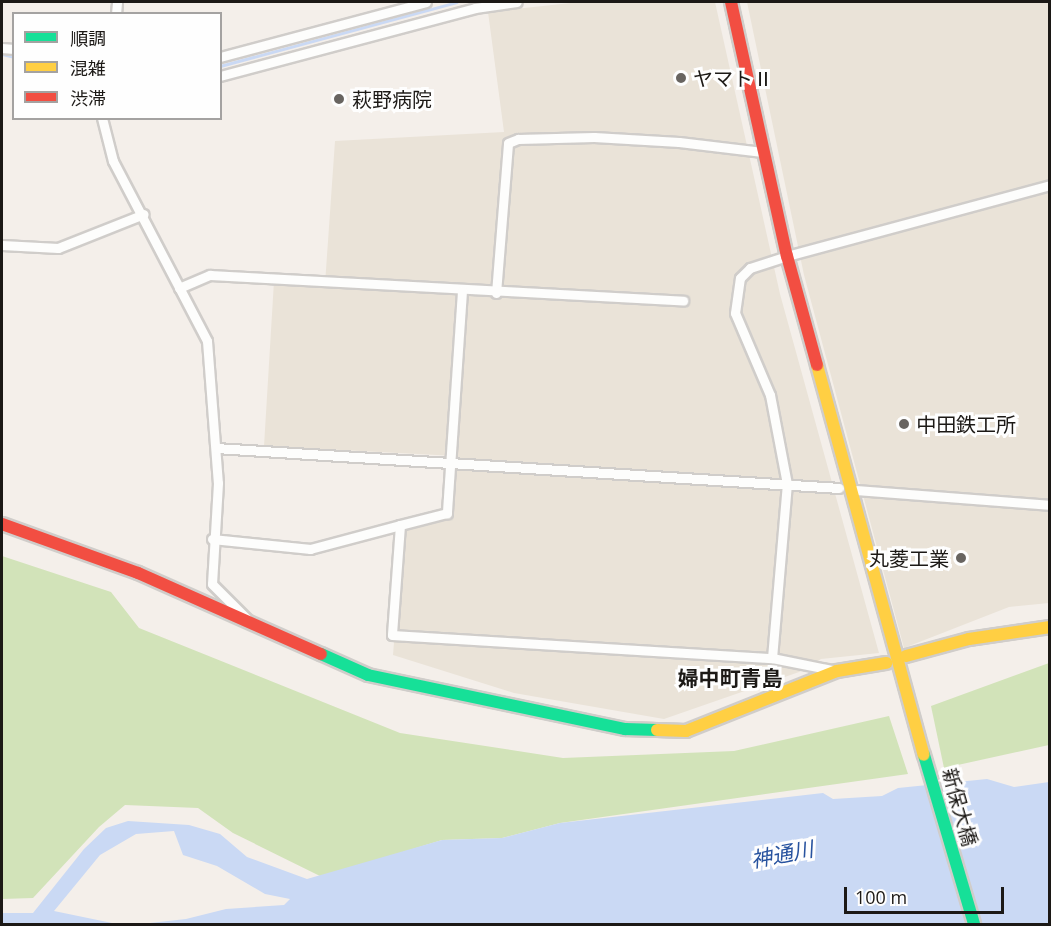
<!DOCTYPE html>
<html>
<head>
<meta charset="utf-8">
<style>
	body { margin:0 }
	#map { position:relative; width:1051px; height:926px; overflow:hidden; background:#f4efea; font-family:"Open Sans","Noto Sans JP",sans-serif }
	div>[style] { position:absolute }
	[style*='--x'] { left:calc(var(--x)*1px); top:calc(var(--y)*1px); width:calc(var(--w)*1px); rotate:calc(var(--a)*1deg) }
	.built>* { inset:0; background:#eae3d8 }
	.green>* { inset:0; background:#d2e3b9 }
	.water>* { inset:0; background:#cad9f4 }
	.stream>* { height:3px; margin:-1.5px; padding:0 1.5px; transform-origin:1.5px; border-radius:1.5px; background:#cad9f4 }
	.roads { filter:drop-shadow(2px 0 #d0cdca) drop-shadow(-2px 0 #d0cdca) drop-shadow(0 2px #d0cdca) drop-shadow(0 -2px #d0cdca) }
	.street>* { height:9px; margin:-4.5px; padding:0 4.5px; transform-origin:4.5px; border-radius:4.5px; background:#fdfdfc }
	.fast>* { height:12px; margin:-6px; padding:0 6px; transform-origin:6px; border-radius:6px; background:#16e098 }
	.slow>* { height:12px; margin:-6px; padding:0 6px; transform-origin:6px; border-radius:6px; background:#ffcf43 }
	.jam>* { height:12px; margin:-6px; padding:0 6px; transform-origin:6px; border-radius:6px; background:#f24e42 }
	.dots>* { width:16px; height:16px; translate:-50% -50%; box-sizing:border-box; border:3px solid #fefefe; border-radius:50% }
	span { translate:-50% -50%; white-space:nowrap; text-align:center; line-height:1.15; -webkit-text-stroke:6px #fefefe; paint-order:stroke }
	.poi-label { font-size:20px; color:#1c1916 }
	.left { translate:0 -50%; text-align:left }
	.right { translate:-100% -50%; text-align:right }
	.street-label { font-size:20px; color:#1c1916 }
	.neighbourhood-label { font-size:21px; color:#1c1916; font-weight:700 }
	.water-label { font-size:21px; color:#28539f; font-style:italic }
	.frame { position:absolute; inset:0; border:3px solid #1c1916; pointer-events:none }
	.legend { position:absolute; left:12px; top:12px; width:210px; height:108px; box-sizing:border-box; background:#fefefe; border:2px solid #a4a2a1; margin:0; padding:8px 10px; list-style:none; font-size:18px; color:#1c1916 }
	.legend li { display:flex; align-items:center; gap:12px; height:30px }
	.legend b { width:30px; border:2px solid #a4a2a1 }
	.scale { position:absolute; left:844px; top:887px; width:160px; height:27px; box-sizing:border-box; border:3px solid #1c1916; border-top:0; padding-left:8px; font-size:18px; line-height:21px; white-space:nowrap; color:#1c1916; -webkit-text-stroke:4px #fefefe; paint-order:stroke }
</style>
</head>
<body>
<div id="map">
	<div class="built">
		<i style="clip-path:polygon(580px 2px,715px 2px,780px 294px,879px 653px,821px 659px,799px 672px,664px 719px,514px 693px,393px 655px,403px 528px,449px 516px,456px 456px,264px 446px,274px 281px,325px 284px,335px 141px,504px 132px,488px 12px)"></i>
		<i style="clip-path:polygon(747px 2px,1049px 2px,1049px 603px,1009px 607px,904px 648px,804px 275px)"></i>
	</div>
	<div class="green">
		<i style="clip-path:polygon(2px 556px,111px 592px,139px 628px,400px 733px,563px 758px,734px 751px,889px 716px,908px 774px,560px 823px,502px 838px,442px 840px,322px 877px,233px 833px,198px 808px,125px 805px,99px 827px,33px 898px,2px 899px)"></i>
		<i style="clip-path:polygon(1049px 663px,1049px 745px,944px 768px,931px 706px)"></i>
	</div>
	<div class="water">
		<i style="clip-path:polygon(evenodd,987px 779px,1014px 787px,1049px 782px,1049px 924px,2px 924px,2px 913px,33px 913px,84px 849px,106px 828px,128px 821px,189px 825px,220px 834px,247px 857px,307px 879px,442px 840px,502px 838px,560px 823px,823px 793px,833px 799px,882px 796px,898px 788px,987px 779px,174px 831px,183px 855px,217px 866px,265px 894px,290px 899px,284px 905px,226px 909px,186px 919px,150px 923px,112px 923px,54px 911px,100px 855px,136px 834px,174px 831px)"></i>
	</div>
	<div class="stream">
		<i style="--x:2;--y:54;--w:12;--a:14"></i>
		<i style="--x:220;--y:66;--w:245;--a:-15.1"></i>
	</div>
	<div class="roads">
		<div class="street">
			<i style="--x:116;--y:14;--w:12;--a:-85"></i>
			<i style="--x:2;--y:48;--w:12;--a:5"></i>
			<i style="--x:220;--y:57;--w:213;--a:-14.9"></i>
			<i style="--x:220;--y:76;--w:264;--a:-14.9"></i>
			<i style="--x:475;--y:8;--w:42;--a:-8.1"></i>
			<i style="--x:102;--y:118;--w:44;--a:75.7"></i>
			<i style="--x:113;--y:161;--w:203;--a:62.4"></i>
			<i style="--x:207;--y:341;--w:142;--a:85.6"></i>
			<i style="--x:218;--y:483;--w:101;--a:93.4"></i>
			<i style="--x:212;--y:584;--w:52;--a:45"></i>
			<i style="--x:2;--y:245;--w:56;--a:3.1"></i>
			<i style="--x:58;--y:248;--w:92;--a:-21.6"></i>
			<i style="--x:179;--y:288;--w:34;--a:-23"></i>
			<i style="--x:210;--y:275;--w:474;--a:3.1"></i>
			<i style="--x:462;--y:291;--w:223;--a:93.9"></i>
			<i style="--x:447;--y:513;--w:49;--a:165.7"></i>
			<i style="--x:400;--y:525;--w:110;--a:94.2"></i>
			<i style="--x:392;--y:635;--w:381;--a:3.5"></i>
			<i style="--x:772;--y:658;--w:66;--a:11.3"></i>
			<i style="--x:496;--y:293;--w:150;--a:-85.4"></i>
			<i style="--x:508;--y:143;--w:11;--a:-22"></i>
			<i style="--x:518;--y:139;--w:76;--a:-1.5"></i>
			<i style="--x:594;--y:137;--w:85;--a:3.4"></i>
			<i style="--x:679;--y:142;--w:84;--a:6.9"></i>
			<i style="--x:216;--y:448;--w:624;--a:3.67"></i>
			<i style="--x:857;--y:490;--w:194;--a:4.4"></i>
			<i style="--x:212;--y:539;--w:99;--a:5.8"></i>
			<i style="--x:310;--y:549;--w:93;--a:-14.9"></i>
			<i style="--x:772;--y:658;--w:175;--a:-85.1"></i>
			<i style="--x:787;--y:484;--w:91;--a:-100.8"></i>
			<i style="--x:770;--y:395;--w:89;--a:-113.1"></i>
			<i style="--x:735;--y:313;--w:35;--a:-82"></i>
			<i style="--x:740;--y:278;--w:14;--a:-45"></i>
			<i style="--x:750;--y:268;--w:39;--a:-18"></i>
			<i style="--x:787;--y:256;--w:272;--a:-15.1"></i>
		</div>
		<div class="fast">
			<i style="--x:321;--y:654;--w:51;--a:24.1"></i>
			<i style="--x:368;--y:675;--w:263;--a:11.9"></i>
			<i style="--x:625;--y:729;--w:32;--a:2"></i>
			<i style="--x:924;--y:755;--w:176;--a:73.5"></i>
		</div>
		<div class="slow">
			<i style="--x:817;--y:365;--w:404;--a:74.7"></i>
			<i style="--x:906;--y:656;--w:65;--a:-15.1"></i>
			<i style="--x:969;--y:639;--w:82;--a:-8.4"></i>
			<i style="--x:657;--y:730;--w:29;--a:2"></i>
			<i style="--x:686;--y:731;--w:162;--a:-21.7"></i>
			<i style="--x:837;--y:671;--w:50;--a:-9.3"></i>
		</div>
		<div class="jam">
			<i style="--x:731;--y:2;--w:260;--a:77.6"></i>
			<i style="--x:787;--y:256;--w:113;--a:74.6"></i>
			<i style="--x:2;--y:524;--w:145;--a:19.8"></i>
			<i style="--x:138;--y:573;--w:200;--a:23.9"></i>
		</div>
	</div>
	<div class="dots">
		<i style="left:681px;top:78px;background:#686460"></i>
		<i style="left:339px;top:99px;background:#686460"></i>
		<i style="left:904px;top:424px;background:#686460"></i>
		<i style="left:961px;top:558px;background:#686460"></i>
	</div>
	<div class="poi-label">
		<span class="left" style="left:693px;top:78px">ヤマトⅡ</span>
		<span class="left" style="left:352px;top:99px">萩野病院</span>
		<span class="left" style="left:916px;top:424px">中田鉄工所</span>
		<span class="right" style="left:949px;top:558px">丸菱工業</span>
	</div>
	<div class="street-label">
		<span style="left:960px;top:807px;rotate:74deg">新保大橋</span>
	</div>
	<div class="neighbourhood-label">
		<span style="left:730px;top:678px">婦中町青島</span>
	</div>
	<div class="water-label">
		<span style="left:782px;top:854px;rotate:-11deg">神通川</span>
	</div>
	<div class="frame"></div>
	<ul class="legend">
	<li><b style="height:8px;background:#16e098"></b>順調</li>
	<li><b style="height:8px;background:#ffcf43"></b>混雑</li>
	<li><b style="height:8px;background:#f24e42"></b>渋滞</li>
	</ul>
	<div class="scale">100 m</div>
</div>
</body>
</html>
